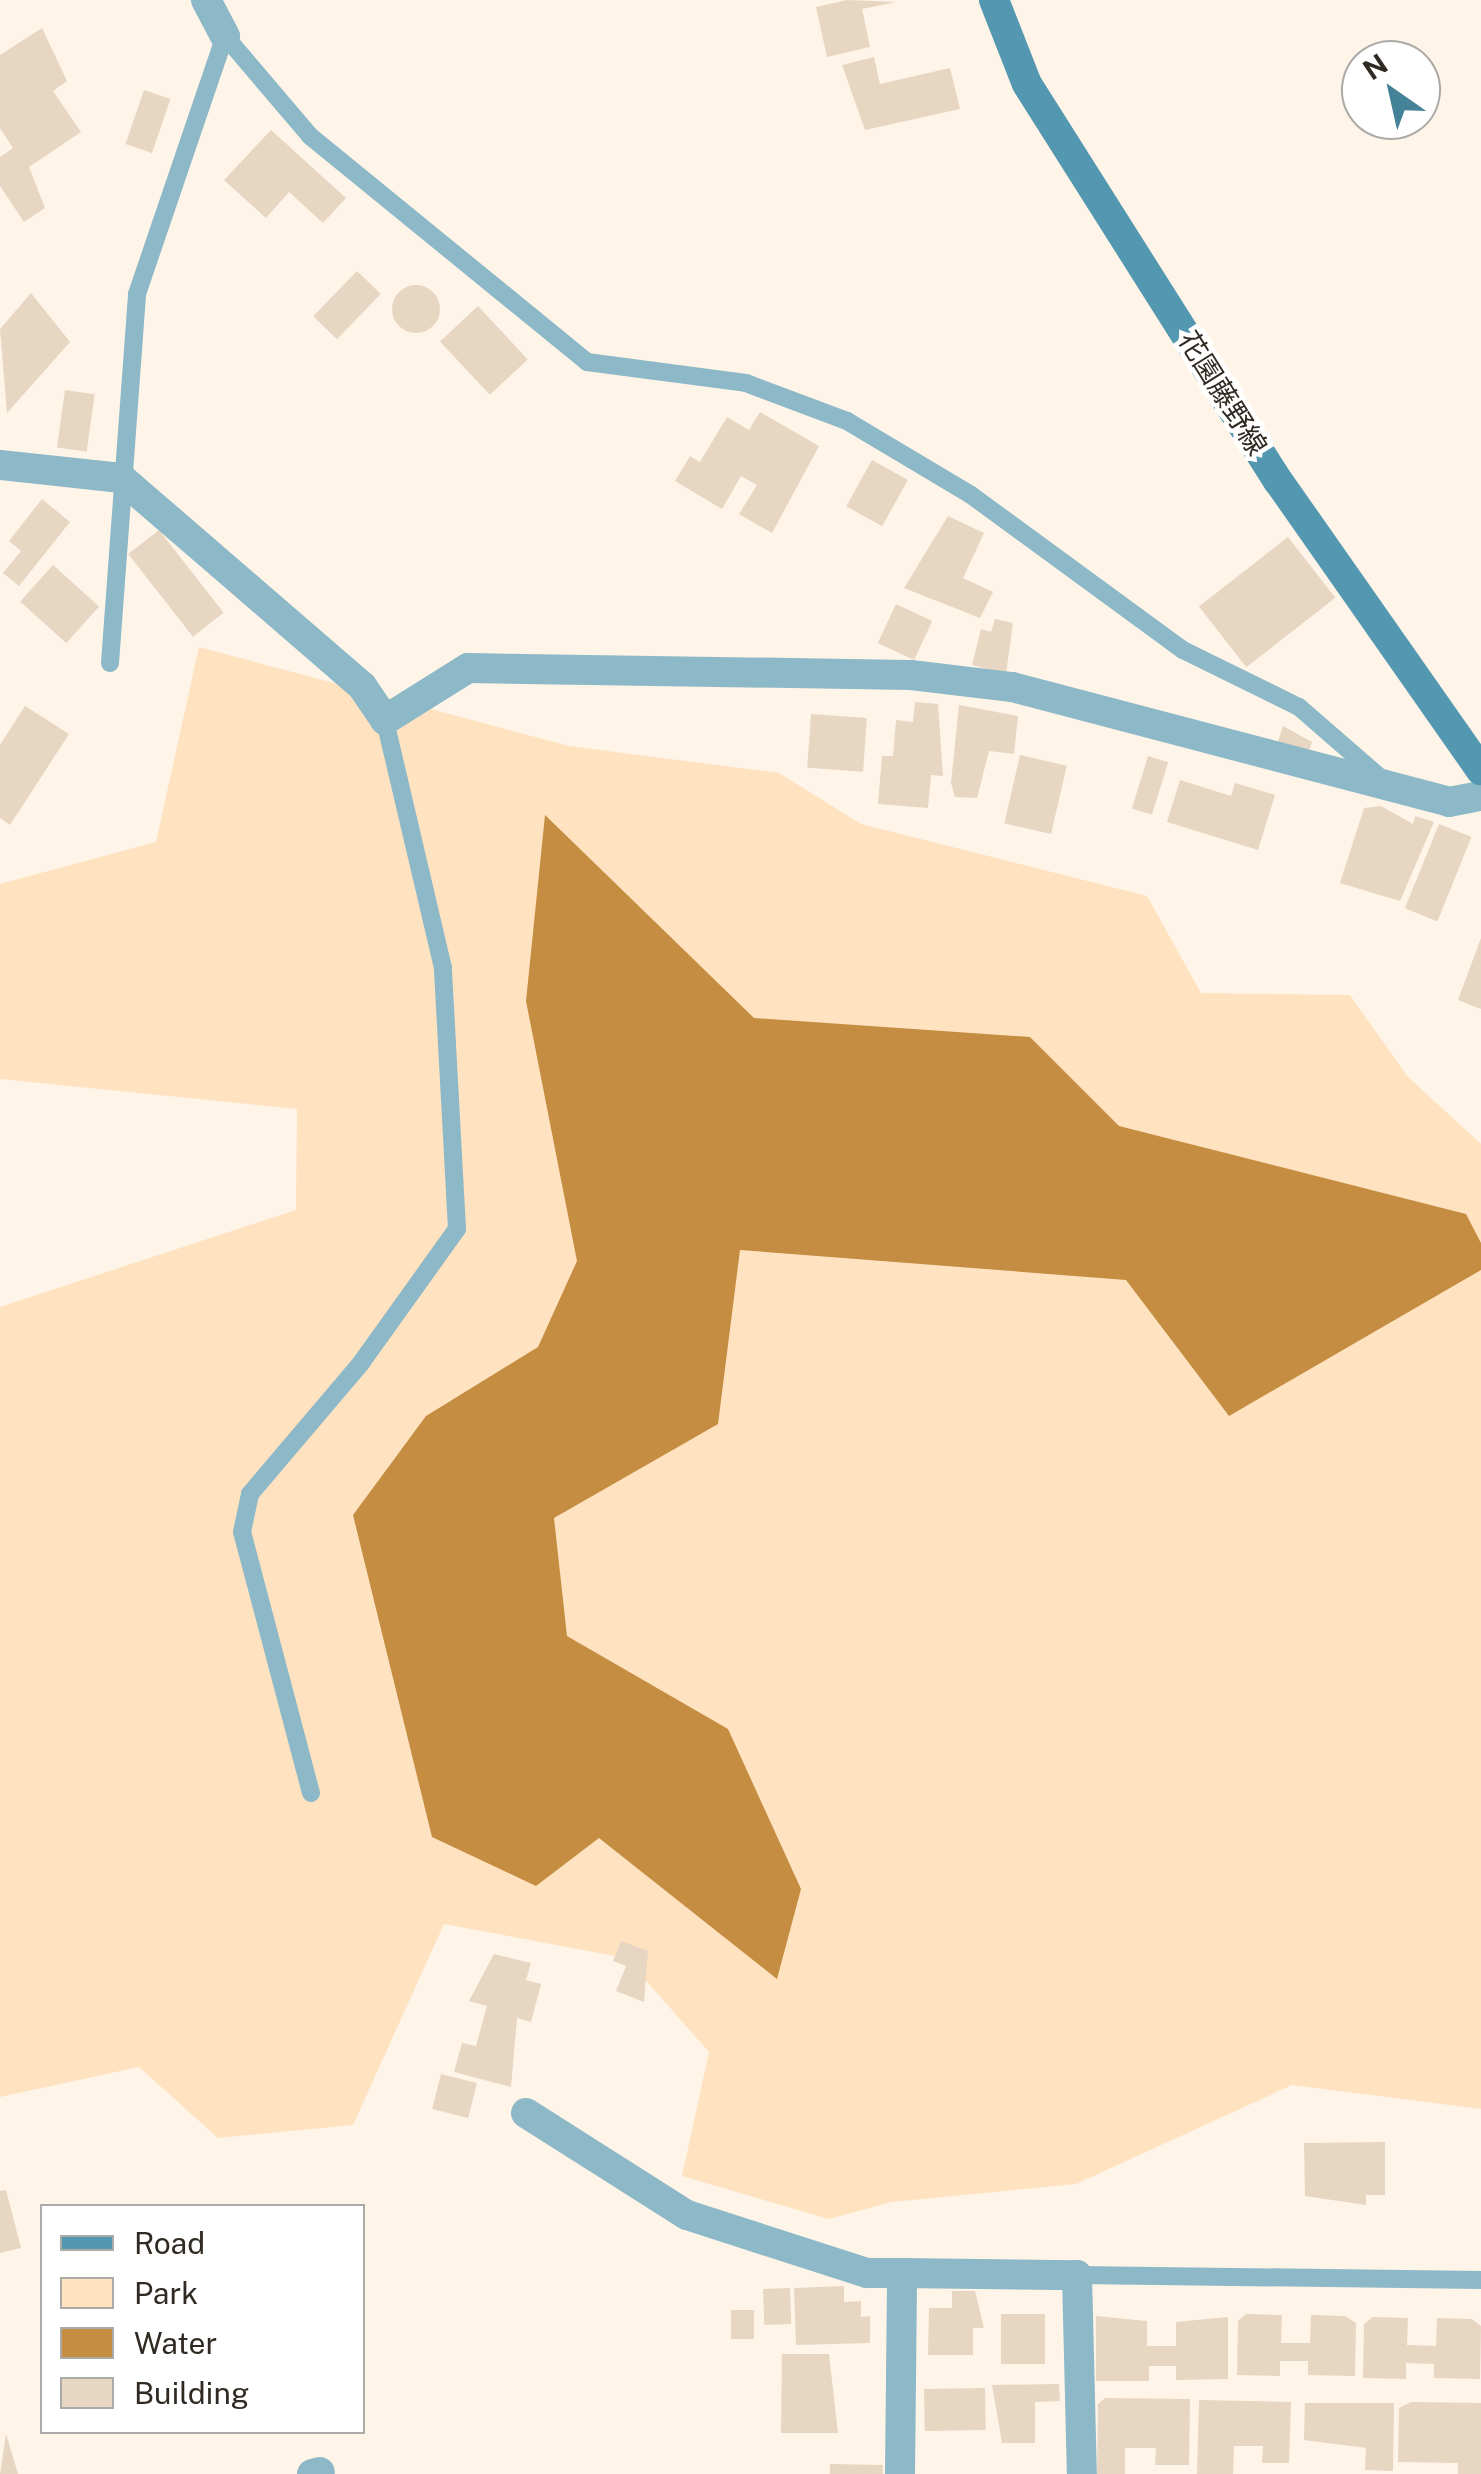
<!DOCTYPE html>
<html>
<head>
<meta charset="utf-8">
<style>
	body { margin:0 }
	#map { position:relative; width:1481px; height:2474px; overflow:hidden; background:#fff4e8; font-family:"Public Sans","Noto Sans JP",sans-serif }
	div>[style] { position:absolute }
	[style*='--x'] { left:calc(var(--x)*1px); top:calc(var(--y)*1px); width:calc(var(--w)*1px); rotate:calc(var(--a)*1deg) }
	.green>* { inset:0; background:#ffe2c0 }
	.water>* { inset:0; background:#c58d41 }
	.building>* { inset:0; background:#e7d6c2; transform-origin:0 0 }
	.round { border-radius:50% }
	.service>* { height:18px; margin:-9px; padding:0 9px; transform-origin:9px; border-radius:9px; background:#8cb8c7 }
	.minor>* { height:30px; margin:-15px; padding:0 15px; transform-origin:15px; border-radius:15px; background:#8cb8c7 }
	.secondary>* { height:30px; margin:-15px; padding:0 15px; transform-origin:15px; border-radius:15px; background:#5398b0 }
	span { translate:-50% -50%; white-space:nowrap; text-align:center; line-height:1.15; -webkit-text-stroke:9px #fff; paint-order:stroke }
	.street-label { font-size:28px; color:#302a22 }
	.legend { position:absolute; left:40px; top:2204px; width:325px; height:230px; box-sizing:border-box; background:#fff; border:2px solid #acaaa7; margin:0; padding:12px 18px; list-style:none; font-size:30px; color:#302a22 }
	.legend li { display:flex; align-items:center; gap:20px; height:50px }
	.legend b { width:50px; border:2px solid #acaaa7 }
	.north { position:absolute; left:1341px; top:40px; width:100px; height:100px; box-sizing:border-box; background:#fff; border:2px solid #acaaa7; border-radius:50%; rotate:326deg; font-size:28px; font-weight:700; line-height:40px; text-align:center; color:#302a22 }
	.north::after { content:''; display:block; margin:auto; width:35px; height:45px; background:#438297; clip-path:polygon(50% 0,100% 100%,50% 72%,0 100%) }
</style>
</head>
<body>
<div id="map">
	<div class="green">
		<i style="clip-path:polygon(199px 647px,569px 746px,779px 773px,861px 824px,1147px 896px,1201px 993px,1350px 995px,1407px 1076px,1481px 1144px,1481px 2109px,1292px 2085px,1076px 2184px,891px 2202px,829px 2219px,682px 2176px,709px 2052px,626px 1958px,444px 1924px,353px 2125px,218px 2138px,139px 2067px,0 2097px,0 1307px,296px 1210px,297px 1109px,0 1079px,0 884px,156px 842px)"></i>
	</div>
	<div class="water">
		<i style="clip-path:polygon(545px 815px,754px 1018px,1030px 1037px,1119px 1126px,1466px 1214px,1481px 1243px,1481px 1270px,1229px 1416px,1126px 1280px,740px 1250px,718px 1424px,554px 1518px,567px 1636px,728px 1729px,801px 1889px,777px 1979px,599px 1838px,536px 1886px,432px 1837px,353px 1515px,426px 1416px,538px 1347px,577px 1261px,526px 1001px)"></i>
	</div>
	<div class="building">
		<i style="clip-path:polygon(847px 0,896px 2px,862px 9px,870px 47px,827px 57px,816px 7px)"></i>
		<i style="clip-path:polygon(42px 28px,67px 81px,53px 91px,81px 132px,29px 167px,45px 208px,24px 222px,0 186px,0 157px,13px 148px,0 128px,0 55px)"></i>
		<i style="clip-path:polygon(874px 57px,880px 84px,950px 68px,960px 109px,865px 130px,842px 65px)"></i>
		<i style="left:144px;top:90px;width:28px;height:57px;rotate:19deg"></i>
		<i style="clip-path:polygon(271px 130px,346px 198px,323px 223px,289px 192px,266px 218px,224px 180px)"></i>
		<i style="left:357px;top:271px;width:33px;height:63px;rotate:44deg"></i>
		<i class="round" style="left:392px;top:285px;width:48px;height:48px"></i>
		<i style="clip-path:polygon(31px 293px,70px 342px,7px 413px,0 329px)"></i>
		<i style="left:478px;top:306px;width:73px;height:52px;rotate:47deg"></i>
		<i style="left:65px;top:390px;width:30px;height:58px;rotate:8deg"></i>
		<i style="clip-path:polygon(760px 412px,819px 446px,772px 533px,739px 514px,757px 485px,741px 476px,722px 509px,675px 481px,690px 456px,700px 462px,727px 417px,749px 430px)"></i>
		<i style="left:872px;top:460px;width:41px;height:53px;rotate:29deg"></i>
		<i style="clip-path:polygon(42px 499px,70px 522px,19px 586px,3px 573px,21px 551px,9px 541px)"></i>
		<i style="clip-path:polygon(948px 516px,984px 533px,963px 578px,993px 592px,980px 618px,904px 588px)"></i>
		<i style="left:159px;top:530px;width:105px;height:39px;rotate:52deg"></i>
		<i style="left:1288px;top:537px;width:77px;height:113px;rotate:52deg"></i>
		<i style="left:53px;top:565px;width:62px;height:49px;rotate:42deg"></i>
		<i style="left:896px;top:604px;width:40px;height:43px;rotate:25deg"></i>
		<i style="clip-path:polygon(995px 619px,1013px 623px,1006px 674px,972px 665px,981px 629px,991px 632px)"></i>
		<i style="clip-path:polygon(915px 702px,938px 704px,943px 776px,931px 775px,928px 808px,878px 804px,882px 756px,893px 756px,896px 720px,913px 722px)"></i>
		<i style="clip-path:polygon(959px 705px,1018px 716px,1014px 754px,989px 751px,977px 798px,955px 797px,951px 783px)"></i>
		<i style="clip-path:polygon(25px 706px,69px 734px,10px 825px,0 818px,0 745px)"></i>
		<i style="left:811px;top:714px;width:56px;height:54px;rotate:4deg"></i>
		<i style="clip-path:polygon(1283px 726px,1312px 742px,1306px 760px,1275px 751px)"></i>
		<i style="left:1020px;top:755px;width:48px;height:70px;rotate:13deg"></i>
		<i style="left:1148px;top:756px;width:21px;height:55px;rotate:17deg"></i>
		<i style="clip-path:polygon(1180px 780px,1231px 796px,1235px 783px,1275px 795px,1258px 850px,1167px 822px)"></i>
		<i style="clip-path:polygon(1381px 806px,1413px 824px,1415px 816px,1434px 822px,1400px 901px,1340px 883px,1364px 808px)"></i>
		<i style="left:1439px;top:824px;width:35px;height:91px;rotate:22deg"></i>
		<i style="clip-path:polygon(1481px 938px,1481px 1009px,1458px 1000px)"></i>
		<i style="clip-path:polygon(621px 1941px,648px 1951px,644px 2002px,616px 1991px,626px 1966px,613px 1961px)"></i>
		<i style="clip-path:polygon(494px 1954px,531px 1963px,526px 1980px,541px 1984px,531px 2022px,517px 2018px,511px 2087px,454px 2072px,462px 2043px,476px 2046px,487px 2006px,469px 2001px)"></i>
		<i style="left:441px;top:2074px;width:37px;height:36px;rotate:14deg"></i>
		<i style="clip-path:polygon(1385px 2142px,1385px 2195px,1366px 2195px,1366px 2205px,1305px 2196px,1304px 2143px)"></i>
		<i style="clip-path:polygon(6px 2190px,21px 2248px,0 2253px,0 2191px)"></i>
		<i style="clip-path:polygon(844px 2286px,844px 2302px,861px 2301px,861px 2317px,870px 2316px,870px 2343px,796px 2345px,794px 2288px)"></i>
		<i style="left:790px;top:2288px;width:36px;height:27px;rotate:88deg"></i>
		<i style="clip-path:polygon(952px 2291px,975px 2291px,984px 2328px,973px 2328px,973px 2355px,928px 2355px,929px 2308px,952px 2308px)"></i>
		<i style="left:731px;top:2310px;width:23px;height:29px"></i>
		<i style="left:1001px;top:2314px;width:44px;height:50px"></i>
		<i style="clip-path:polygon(1246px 2314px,1282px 2315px,1281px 2343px,1310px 2343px,1311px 2315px,1345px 2316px,1356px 2323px,1355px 2376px,1308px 2375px,1308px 2361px,1280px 2361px,1280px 2376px,1237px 2375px,1238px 2321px)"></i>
		<i style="clip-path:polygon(1096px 2316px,1147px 2321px,1147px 2346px,1176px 2346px,1176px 2322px,1228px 2317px,1228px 2379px,1176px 2380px,1176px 2366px,1149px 2366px,1149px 2381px,1096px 2381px)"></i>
		<i style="clip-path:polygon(1373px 2317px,1408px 2318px,1407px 2345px,1436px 2346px,1437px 2318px,1472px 2319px,1481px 2326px,1480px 2379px,1434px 2378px,1434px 2364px,1406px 2363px,1406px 2379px,1363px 2378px,1364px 2324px)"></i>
		<i style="clip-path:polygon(782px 2354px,829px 2354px,838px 2433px,781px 2433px)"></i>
		<i style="clip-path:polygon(1059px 2384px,1060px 2401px,1035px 2402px,1035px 2443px,1002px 2443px,992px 2385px)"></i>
		<i style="left:985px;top:2388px;width:42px;height:61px;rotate:89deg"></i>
		<i style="clip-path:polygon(1105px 2398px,1190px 2399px,1189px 2465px,1155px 2465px,1156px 2448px,1125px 2448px,1125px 2474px,1097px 2474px,1098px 2404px)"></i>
		<i style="clip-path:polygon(1199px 2400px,1291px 2402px,1289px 2463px,1262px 2463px,1263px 2446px,1234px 2446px,1233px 2474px,1197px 2474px)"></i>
		<i style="clip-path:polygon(1411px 2402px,1481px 2403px,1481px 2474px,1458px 2474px,1458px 2463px,1398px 2462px,1399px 2408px)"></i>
		<i style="clip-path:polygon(1305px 2403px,1394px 2403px,1393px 2471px,1365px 2470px,1366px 2448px,1304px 2440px)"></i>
		<i style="clip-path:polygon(6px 2434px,18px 2474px,0 2474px)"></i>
		<i style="left:830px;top:2464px;width:53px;height:10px;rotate:1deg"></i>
	</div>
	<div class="service">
		<i style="--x:110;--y:663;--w:370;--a:-85.8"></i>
		<i style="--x:137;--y:294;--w:273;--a:-71.2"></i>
		<i style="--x:225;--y:36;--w:131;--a:49.6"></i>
		<i style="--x:310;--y:136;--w:357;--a:39.2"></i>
		<i style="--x:587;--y:362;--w:160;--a:7.5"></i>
		<i style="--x:746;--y:383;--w:108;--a:20.6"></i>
		<i style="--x:847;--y:421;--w:144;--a:30.8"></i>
		<i style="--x:971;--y:495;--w:263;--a:36.2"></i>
		<i style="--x:1183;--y:650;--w:129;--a:26.2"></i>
		<i style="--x:1299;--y:707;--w:111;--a:41"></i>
		<i style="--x:311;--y:1793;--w:270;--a:-104.8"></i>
		<i style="--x:242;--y:1532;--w:39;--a:-78"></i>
		<i style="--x:250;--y:1494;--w:172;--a:-49.7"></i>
		<i style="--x:361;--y:1363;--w:165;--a:-54.4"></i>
		<i style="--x:457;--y:1229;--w:261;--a:-93.1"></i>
		<i style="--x:443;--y:968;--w:255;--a:-103.2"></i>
		<i style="--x:1077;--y:2275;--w:404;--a:0.7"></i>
	</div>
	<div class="minor">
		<i style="--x:206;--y:0;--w:41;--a:62.2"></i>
		<i style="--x:0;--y:465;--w:122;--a:6.1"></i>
		<i style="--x:121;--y:478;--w:318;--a:40.8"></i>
		<i style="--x:362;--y:686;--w:41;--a:55.9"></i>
		<i style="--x:385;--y:720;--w:98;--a:-32.1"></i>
		<i style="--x:468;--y:668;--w:443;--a:0.9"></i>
		<i style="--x:911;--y:675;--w:102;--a:6.8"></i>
		<i style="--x:1012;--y:687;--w:452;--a:14.7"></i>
		<i style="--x:1449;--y:802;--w:33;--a:-11"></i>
		<i style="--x:526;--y:2113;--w:191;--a:32.4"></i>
		<i style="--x:687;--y:2215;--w:189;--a:17.9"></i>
		<i style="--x:867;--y:2273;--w:35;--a:0"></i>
		<i style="--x:312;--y:2474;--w:8;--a:-14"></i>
		<i style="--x:900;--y:2474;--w:201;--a:-89.4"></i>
		<i style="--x:902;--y:2273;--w:175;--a:0.7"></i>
		<i style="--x:1077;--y:2275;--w:199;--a:88.6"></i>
	</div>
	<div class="secondary">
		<i style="--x:994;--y:0;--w:90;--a:68.6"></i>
		<i style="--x:1027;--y:84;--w:471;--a:57.7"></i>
		<i style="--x:1279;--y:482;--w:352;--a:55"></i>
	</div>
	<div class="street-label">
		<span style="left:1223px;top:393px;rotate:58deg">花園藤野線</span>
	</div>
	<ul class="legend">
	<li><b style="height:12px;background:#5398b0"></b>Road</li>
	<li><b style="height:28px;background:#ffe2c0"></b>Park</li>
	<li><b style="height:28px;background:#c58d41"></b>Water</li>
	<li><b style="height:28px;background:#e7d6c2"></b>Building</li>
	</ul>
	<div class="north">N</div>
</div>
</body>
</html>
